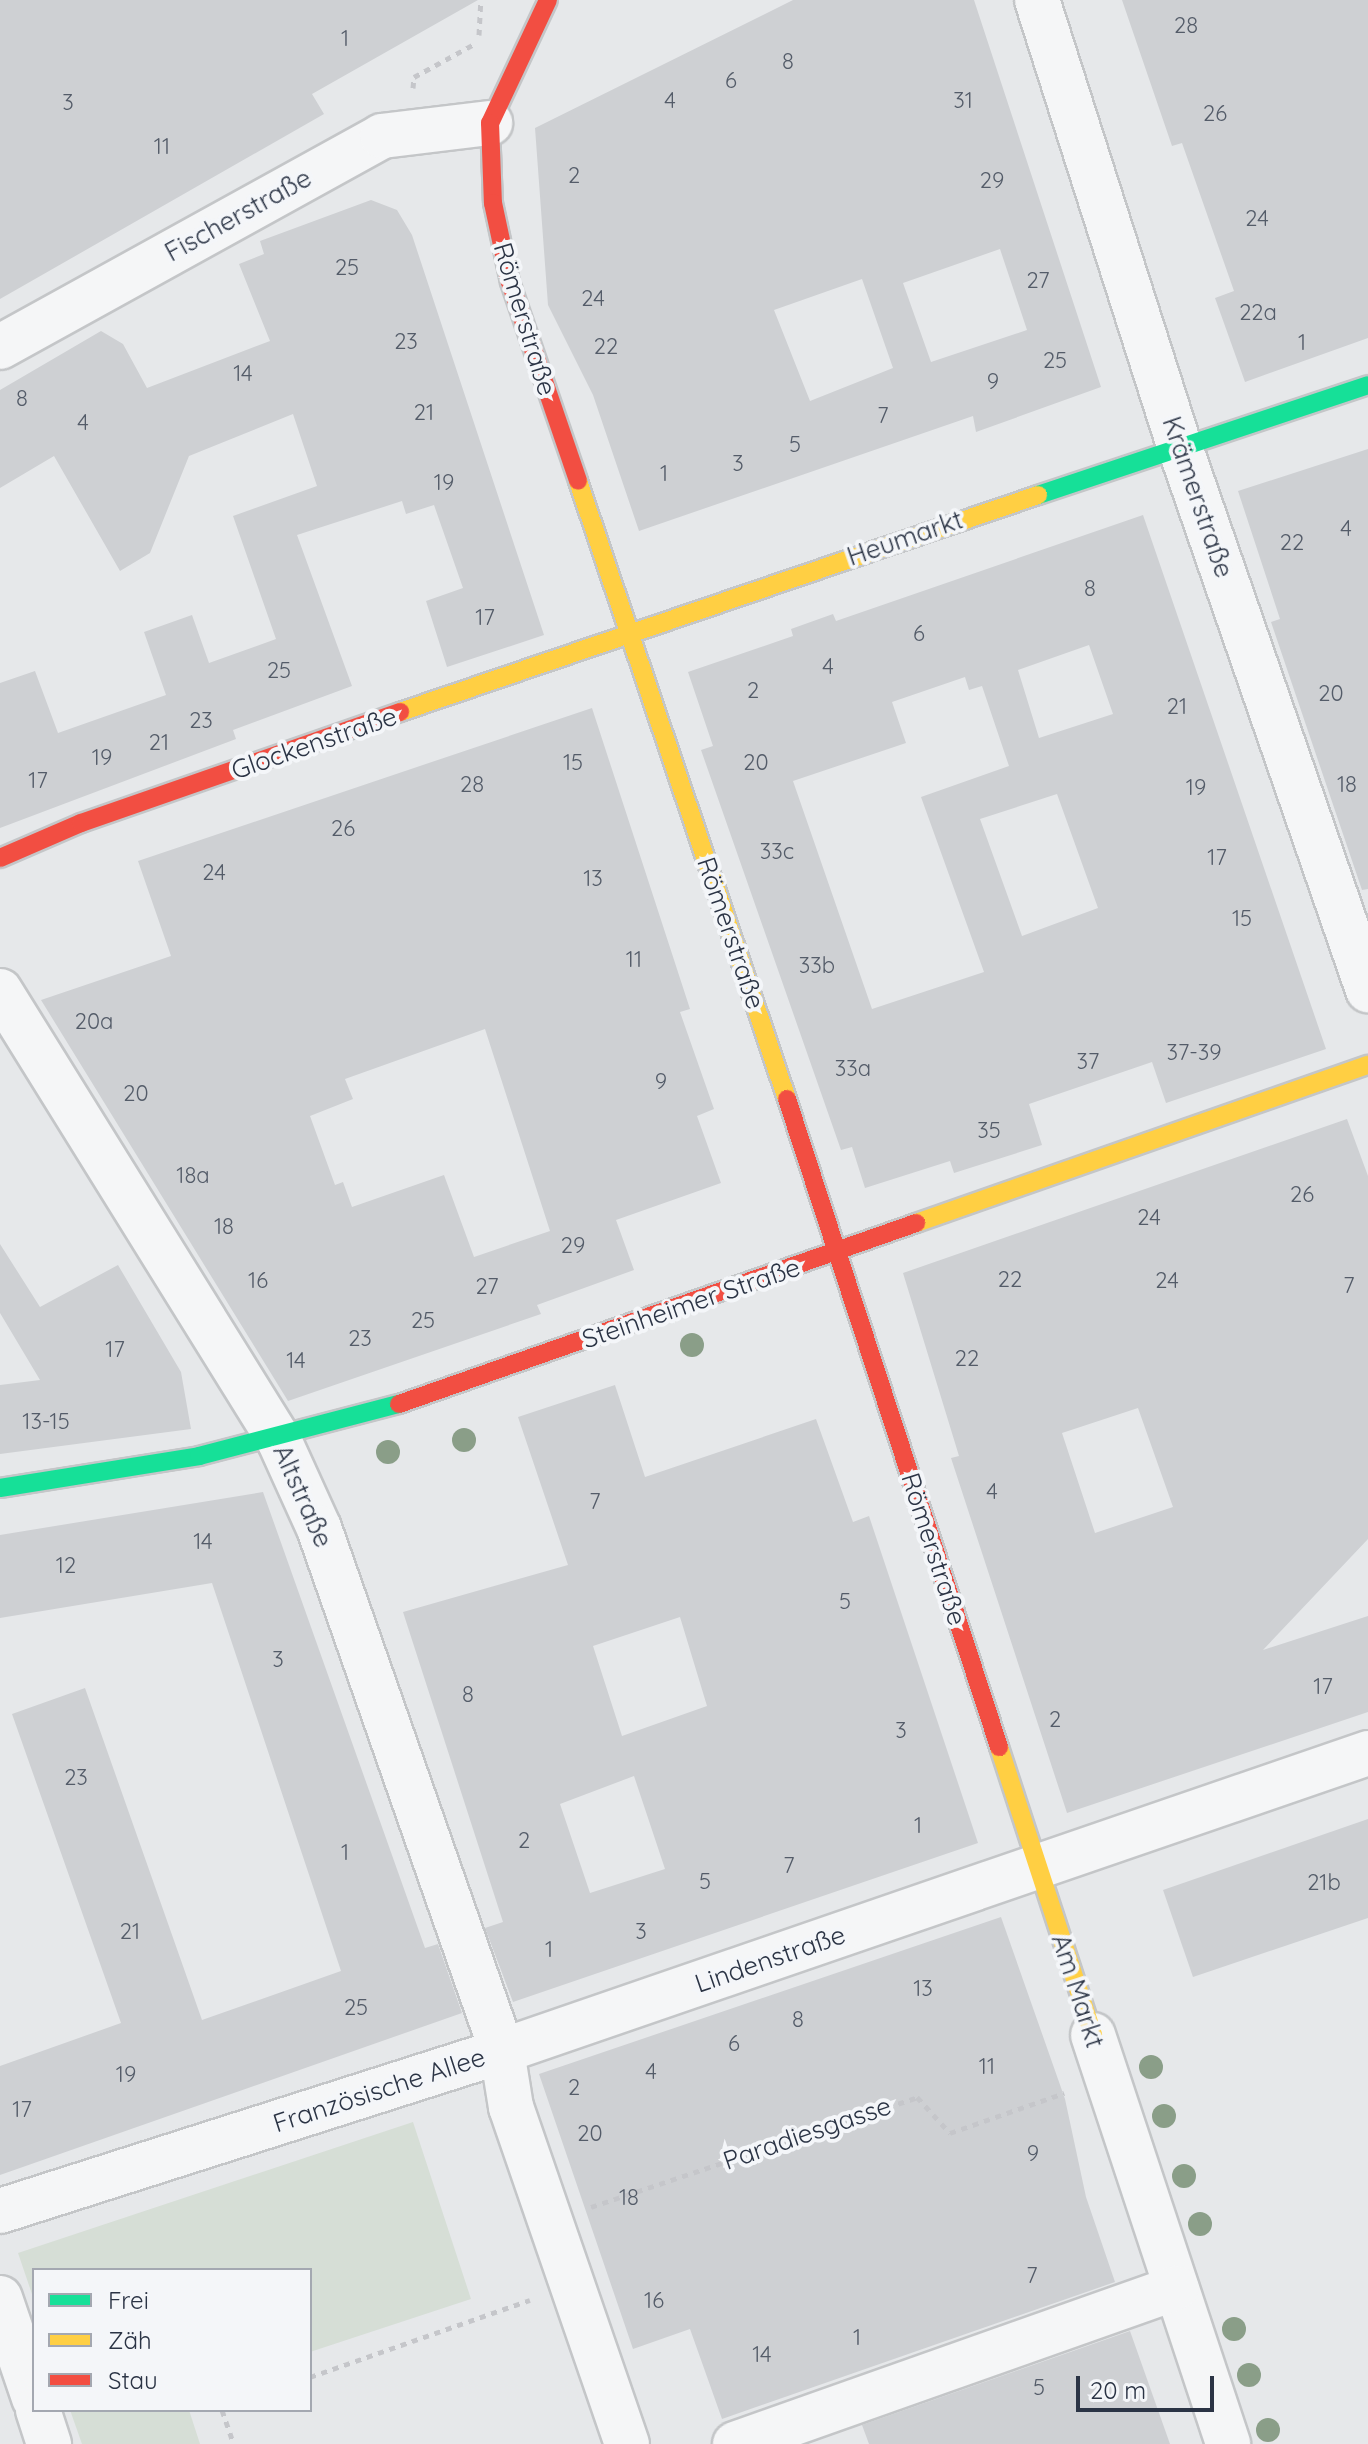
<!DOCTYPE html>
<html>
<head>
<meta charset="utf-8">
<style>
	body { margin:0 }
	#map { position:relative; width:1368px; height:2444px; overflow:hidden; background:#e6e8ea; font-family:Quicksand,sans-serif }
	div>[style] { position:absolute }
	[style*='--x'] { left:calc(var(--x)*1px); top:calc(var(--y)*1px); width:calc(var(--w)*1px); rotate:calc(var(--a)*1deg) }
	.green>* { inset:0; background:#d6ded6 }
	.building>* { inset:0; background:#ced0d3 }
	.path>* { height:5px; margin-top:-2.5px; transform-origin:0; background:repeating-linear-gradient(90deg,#c5c6ca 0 6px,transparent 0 12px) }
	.roads { filter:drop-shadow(2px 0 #c4c6c8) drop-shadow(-2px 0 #c4c6c8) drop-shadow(0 2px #c4c6c8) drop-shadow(0 -2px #c4c6c8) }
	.street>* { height:44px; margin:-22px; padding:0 22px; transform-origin:22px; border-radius:22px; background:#f5f6f7 }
	.fast>* { height:18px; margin:-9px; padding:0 9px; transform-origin:9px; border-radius:9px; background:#16e098 }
	.slow>* { height:18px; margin:-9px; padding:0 9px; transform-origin:9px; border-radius:9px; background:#ffcf43 }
	.jam>* { height:18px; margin:-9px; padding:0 9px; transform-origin:9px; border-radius:9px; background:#f24e42 }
	.trees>* { width:24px; height:24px; margin:-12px; border-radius:50%; background:#8a9e88 }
	span { translate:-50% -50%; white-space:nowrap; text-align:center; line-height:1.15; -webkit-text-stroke:8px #f4f6f9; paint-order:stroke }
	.number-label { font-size:22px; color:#545c69 }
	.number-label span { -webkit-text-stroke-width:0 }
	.street-label { font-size:26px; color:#2b3445 }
	.legend { position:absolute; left:32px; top:2268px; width:280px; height:144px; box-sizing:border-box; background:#f4f6f9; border:2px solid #a4a8b1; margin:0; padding:10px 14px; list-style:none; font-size:24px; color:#2b3445 }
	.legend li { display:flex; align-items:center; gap:16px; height:40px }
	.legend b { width:40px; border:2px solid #a4a8b1 }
	.scale { position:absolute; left:1076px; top:2376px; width:138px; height:36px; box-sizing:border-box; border:4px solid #2b3445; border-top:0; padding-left:10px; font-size:24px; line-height:28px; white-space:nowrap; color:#2b3445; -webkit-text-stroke:6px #f4f6f9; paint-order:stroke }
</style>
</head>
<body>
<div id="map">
	<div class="green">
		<i style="clip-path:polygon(413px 2122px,471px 2299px,310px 2352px,310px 2270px,34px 2270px,34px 2300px,18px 2253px)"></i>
		<i style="clip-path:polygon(70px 2410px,189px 2410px,200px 2444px,82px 2444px)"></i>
	</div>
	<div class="building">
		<i style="clip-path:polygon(0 0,478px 0,312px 94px,324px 114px,0 299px)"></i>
		<i style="clip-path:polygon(evenodd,793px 0,974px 0,1101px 387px,976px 432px,973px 416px,639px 531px,593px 395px,548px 305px,535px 128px,793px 0,1000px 249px,1027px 330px,931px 362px,903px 283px,1000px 249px,793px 0,862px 279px,893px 368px,810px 401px,774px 310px,862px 279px)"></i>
		<i style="clip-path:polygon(1122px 0,1368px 0,1368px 338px,1245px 382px,1215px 298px,1234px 291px,1182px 143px,1172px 146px)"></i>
		<i style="clip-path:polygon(371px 200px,397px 210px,412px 235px,544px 635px,447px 667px,426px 601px,463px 588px,434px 505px,406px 514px,402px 501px,297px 535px,352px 686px,233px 730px,236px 739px,0 828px,0 683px,35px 671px,58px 733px,166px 695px,144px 632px,192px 615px,209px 663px,276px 639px,233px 516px,317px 486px,293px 414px,189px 456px,150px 553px,120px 571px,54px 456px,0 488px,0 390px,101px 331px,123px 344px,147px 388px,270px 341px,239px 264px,264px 254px,260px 241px)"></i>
		<i style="clip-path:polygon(1368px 449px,1368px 889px,1362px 890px,1271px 622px,1280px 619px,1238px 491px)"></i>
		<i style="clip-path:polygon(evenodd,1143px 515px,1326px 1049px,1166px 1103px,1152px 1062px,1029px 1104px,1042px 1145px,954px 1173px,950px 1161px,865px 1188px,852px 1147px,841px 1150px,701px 750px,713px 746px,688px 672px,793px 636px,791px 629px,833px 614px,836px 621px,1143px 515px,1089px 645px,1113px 714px,1039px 738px,1018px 670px,1089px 645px,1143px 515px,965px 677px,969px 690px,982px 686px,1009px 766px,921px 797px,984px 972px,872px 1009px,793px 781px,906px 743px,892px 702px,965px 677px,1143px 515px,1057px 794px,1098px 908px,1022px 936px,980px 819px,1057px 794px)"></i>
		<i style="clip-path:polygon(evenodd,592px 708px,690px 1009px,680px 1012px,714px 1109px,697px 1116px,721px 1183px,616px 1220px,634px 1270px,537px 1305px,541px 1314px,288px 1401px,41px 1000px,171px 956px,138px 861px,592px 708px,485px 1029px,550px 1231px,474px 1257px,444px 1175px,352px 1207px,343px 1182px,335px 1185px,310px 1116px,353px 1099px,345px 1079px,485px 1029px)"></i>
		<i style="clip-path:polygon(evenodd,1347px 1119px,1368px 1176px,1368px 1539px,1263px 1650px,1368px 1616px,1368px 1712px,1067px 1813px,951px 1458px,959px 1456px,903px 1273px,1347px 1119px,1138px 1408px,1173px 1507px,1095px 1533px,1062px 1433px,1138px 1408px)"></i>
		<i style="clip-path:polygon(0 1244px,40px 1307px,118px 1265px,181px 1372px,191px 1429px,0 1454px,0 1385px,40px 1380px,0 1313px)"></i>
		<i style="clip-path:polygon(evenodd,615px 1385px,645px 1477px,816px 1419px,853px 1522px,869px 1516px,978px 1843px,513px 2002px,485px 1928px,503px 1922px,403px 1612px,568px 1565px,518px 1417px,615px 1385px,680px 1617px,707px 1706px,622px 1736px,593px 1646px,680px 1617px,615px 1385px,634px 1776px,665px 1869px,590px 1893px,560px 1804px,634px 1776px)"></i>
		<i style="clip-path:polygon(263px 1492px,425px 1948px,438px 1944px,462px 2013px,0 2175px,0 2066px,121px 2023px,12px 1714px,85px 1688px,202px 2020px,341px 1971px,212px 1583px,0 1618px,0 1535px)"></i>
		<i style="clip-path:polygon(1368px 1819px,1368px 1918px,1193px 1977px,1163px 1890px)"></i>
		<i style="clip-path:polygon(1001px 1917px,1065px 2099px,1086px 2197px,1115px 2282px,722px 2419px,690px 2329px,633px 2349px,539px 2074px)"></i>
		<i style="clip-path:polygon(1130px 2331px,1170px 2444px,869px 2444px,862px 2425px)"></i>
	</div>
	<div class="path">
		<i style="--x:479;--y:35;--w:35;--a:-87"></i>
		<i style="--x:413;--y:88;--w:11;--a:-85"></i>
		<i style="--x:414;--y:77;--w:71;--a:-28.7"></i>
		<i style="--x:591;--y:2207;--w:344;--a:-18.6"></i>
		<i style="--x:917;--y:2097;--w:49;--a:47.5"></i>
		<i style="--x:950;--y:2133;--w:121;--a:-19.3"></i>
		<i style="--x:310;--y:2377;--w:233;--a:-19.3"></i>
		<i style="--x:222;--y:2410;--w:36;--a:71"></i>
	</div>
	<div class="roads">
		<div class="street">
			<i style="--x:1037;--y:0;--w:469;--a:72.3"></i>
			<i style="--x:1180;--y:447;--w:575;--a:70.9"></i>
			<i style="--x:0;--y:347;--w:436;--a:-28.9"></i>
			<i style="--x:382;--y:136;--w:109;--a:-6.9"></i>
			<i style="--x:0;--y:991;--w:529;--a:58.14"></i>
			<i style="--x:279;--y:1440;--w:97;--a:65.6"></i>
			<i style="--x:319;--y:1528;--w:554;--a:70.71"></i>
			<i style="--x:502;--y:2051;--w:57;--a:80.9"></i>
			<i style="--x:511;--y:2107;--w:356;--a:71"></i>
			<i style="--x:1093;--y:2035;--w:431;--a:71.7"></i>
			<i style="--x:0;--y:2211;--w:527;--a:-17.68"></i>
			<i style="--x:502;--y:2051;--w:916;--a:-18.99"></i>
			<i style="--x:0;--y:2298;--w:106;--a:71.2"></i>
			<i style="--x:38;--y:2410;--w:36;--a:72"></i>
			<i style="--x:735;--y:2444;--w:468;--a:-19.5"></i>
		</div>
		<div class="fast">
			<i style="--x:1038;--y:495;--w:348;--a:-18.4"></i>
			<i style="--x:0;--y:1488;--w:202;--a:-9.1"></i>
			<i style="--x:199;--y:1456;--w:207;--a:-14.6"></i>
		</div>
		<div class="slow">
			<i style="--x:578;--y:481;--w:652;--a:71.32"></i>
			<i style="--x:400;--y:712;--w:674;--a:-18.78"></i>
			<i style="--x:916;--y:1223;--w:479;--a:-19.3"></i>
			<i style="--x:999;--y:1747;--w:303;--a:71.9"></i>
		</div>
		<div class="jam">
			<i style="--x:548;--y:0;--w:136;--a:115.2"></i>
			<i style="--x:490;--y:123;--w:80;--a:87.9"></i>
			<i style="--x:493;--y:203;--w:81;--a:77.9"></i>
			<i style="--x:510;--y:282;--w:210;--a:71.1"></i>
			<i style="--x:0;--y:858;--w:88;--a:-23.4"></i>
			<i style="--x:81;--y:823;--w:338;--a:-19.2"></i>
			<i style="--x:787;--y:1099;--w:682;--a:71.88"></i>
			<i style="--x:399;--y:1404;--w:548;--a:-19.29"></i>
		</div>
	</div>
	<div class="trees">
		<i style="left:692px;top:1345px"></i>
		<i style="left:464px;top:1440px"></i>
		<i style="left:388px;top:1452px"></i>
		<i style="left:1151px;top:2067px"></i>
		<i style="left:1164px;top:2116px"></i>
		<i style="left:1184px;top:2176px"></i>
		<i style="left:1200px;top:2224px"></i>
		<i style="left:1234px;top:2329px"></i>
		<i style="left:1249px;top:2375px"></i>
		<i style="left:1268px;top:2430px"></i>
	</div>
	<div class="number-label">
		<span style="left:1186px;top:26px">28</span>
		<span style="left:345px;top:39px">1</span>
		<span style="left:788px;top:62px">8</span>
		<span style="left:731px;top:81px">6</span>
		<span style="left:670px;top:101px">4</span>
		<span style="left:963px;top:101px">31</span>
		<span style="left:68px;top:103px">3</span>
		<span style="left:1215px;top:114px">26</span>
		<span style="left:162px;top:147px">11</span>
		<span style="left:574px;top:176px">2</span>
		<span style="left:992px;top:181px">29</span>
		<span style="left:1257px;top:219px">24</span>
		<span style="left:347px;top:268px">25</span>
		<span style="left:1038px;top:281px">27</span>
		<span style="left:593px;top:299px">24</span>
		<span style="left:1258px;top:313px">22a</span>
		<span style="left:406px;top:342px">23</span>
		<span style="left:1302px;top:343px">1</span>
		<span style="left:606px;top:347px">22</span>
		<span style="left:1055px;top:361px">25</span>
		<span style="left:243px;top:374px">14</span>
		<span style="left:993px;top:382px">9</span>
		<span style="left:22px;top:399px">8</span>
		<span style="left:424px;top:413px">21</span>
		<span style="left:883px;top:416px">7</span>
		<span style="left:83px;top:423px">4</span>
		<span style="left:795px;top:445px">5</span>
		<span style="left:738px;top:464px">3</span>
		<span style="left:664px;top:474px">1</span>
		<span style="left:444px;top:483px">19</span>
		<span style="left:1346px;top:529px">4</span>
		<span style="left:1292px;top:543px">22</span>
		<span style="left:1090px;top:589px">8</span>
		<span style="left:485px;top:618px">17</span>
		<span style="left:919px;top:634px">6</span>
		<span style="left:828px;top:667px">4</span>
		<span style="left:279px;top:671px">25</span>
		<span style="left:753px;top:691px">2</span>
		<span style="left:1331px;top:694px">20</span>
		<span style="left:1177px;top:707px">21</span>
		<span style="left:201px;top:721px">23</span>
		<span style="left:159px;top:743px">21</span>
		<span style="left:102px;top:758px">19</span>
		<span style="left:573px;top:763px">15</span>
		<span style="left:756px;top:763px">20</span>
		<span style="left:38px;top:781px">17</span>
		<span style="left:472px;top:785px">28</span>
		<span style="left:1347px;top:785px">18</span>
		<span style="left:1196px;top:788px">19</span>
		<span style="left:343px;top:829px">26</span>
		<span style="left:777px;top:852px">33c</span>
		<span style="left:1217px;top:858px">17</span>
		<span style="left:214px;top:873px">24</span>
		<span style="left:593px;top:879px">13</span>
		<span style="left:1242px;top:919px">15</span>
		<span style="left:634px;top:960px">11</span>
		<span style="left:817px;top:966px">33b</span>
		<span style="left:94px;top:1022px">20a</span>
		<span style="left:1194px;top:1053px">37-39</span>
		<span style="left:1088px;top:1062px">37</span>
		<span style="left:853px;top:1069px">33a</span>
		<span style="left:661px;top:1082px">9</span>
		<span style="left:136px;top:1094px">20</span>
		<span style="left:989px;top:1131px">35</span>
		<span style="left:193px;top:1176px">18a</span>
		<span style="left:1302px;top:1195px">26</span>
		<span style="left:1149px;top:1218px">24</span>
		<span style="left:224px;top:1227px">18</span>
		<span style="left:573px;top:1246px">29</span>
		<span style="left:1010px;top:1280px">22</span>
		<span style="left:258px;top:1281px">16</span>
		<span style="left:1167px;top:1281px">24</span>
		<span style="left:1349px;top:1286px">7</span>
		<span style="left:487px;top:1287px">27</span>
		<span style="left:423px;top:1321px">25</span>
		<span style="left:360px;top:1339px">23</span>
		<span style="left:115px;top:1350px">17</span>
		<span style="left:967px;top:1359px">22</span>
		<span style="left:296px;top:1361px">14</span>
		<span style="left:46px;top:1422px">13-15</span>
		<span style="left:992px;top:1492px">4</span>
		<span style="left:595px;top:1502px">7</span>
		<span style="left:203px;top:1542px">14</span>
		<span style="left:66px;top:1566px">12</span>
		<span style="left:845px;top:1602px">5</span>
		<span style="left:278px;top:1660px">3</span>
		<span style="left:1323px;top:1687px">17</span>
		<span style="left:468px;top:1695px">8</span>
		<span style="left:1055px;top:1720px">2</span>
		<span style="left:901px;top:1731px">3</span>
		<span style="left:76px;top:1778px">23</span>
		<span style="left:918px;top:1826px">1</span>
		<span style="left:524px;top:1841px">2</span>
		<span style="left:345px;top:1853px">1</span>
		<span style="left:789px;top:1866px">7</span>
		<span style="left:705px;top:1882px">5</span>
		<span style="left:1324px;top:1883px">21b</span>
		<span style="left:130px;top:1932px">21</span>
		<span style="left:641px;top:1932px">3</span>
		<span style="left:549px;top:1950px">1</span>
		<span style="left:923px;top:1989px">13</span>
		<span style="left:356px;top:2008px">25</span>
		<span style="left:798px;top:2020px">8</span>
		<span style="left:734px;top:2044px">6</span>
		<span style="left:987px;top:2067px">11</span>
		<span style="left:651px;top:2072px">4</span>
		<span style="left:126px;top:2075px">19</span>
		<span style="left:574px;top:2088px">2</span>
		<span style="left:22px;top:2110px">17</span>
		<span style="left:590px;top:2134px">20</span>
		<span style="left:1033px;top:2154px">9</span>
		<span style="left:629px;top:2198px">18</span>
		<span style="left:1032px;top:2276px">7</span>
		<span style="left:654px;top:2301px">16</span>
		<span style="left:857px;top:2338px">1</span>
		<span style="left:762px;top:2355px">14</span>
		<span style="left:1039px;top:2388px">5</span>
	</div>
	<div class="street-label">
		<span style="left:238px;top:215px;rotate:-29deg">Fischerstraße</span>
		<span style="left:525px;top:319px;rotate:73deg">Römerstraße</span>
		<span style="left:1198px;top:497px;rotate:71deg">Krämerstraße</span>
		<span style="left:905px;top:538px;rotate:-19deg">Heumarkt</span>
		<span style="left:314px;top:743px;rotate:-19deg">Glockenstraße</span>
		<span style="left:731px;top:933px;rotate:71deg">Römerstraße</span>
		<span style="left:691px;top:1303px;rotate:-19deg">Steinheimer Straße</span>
		<span style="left:303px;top:1496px;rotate:66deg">Altstraße</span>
		<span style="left:934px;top:1549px;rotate:72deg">Römerstraße</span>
		<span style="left:770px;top:1959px;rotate:-19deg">Lindenstraße</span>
		<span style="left:1078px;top:1991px;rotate:72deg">Am Markt</span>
		<span style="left:379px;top:2090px;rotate:-18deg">Französische Allee</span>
		<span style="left:807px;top:2133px;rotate:-19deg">Paradiesgasse</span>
	</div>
	<ul class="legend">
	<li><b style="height:10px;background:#16e098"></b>Frei</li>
	<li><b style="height:10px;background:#ffcf43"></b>Zäh</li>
	<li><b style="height:10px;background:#f24e42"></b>Stau</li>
	</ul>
	<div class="scale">20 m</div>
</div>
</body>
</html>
